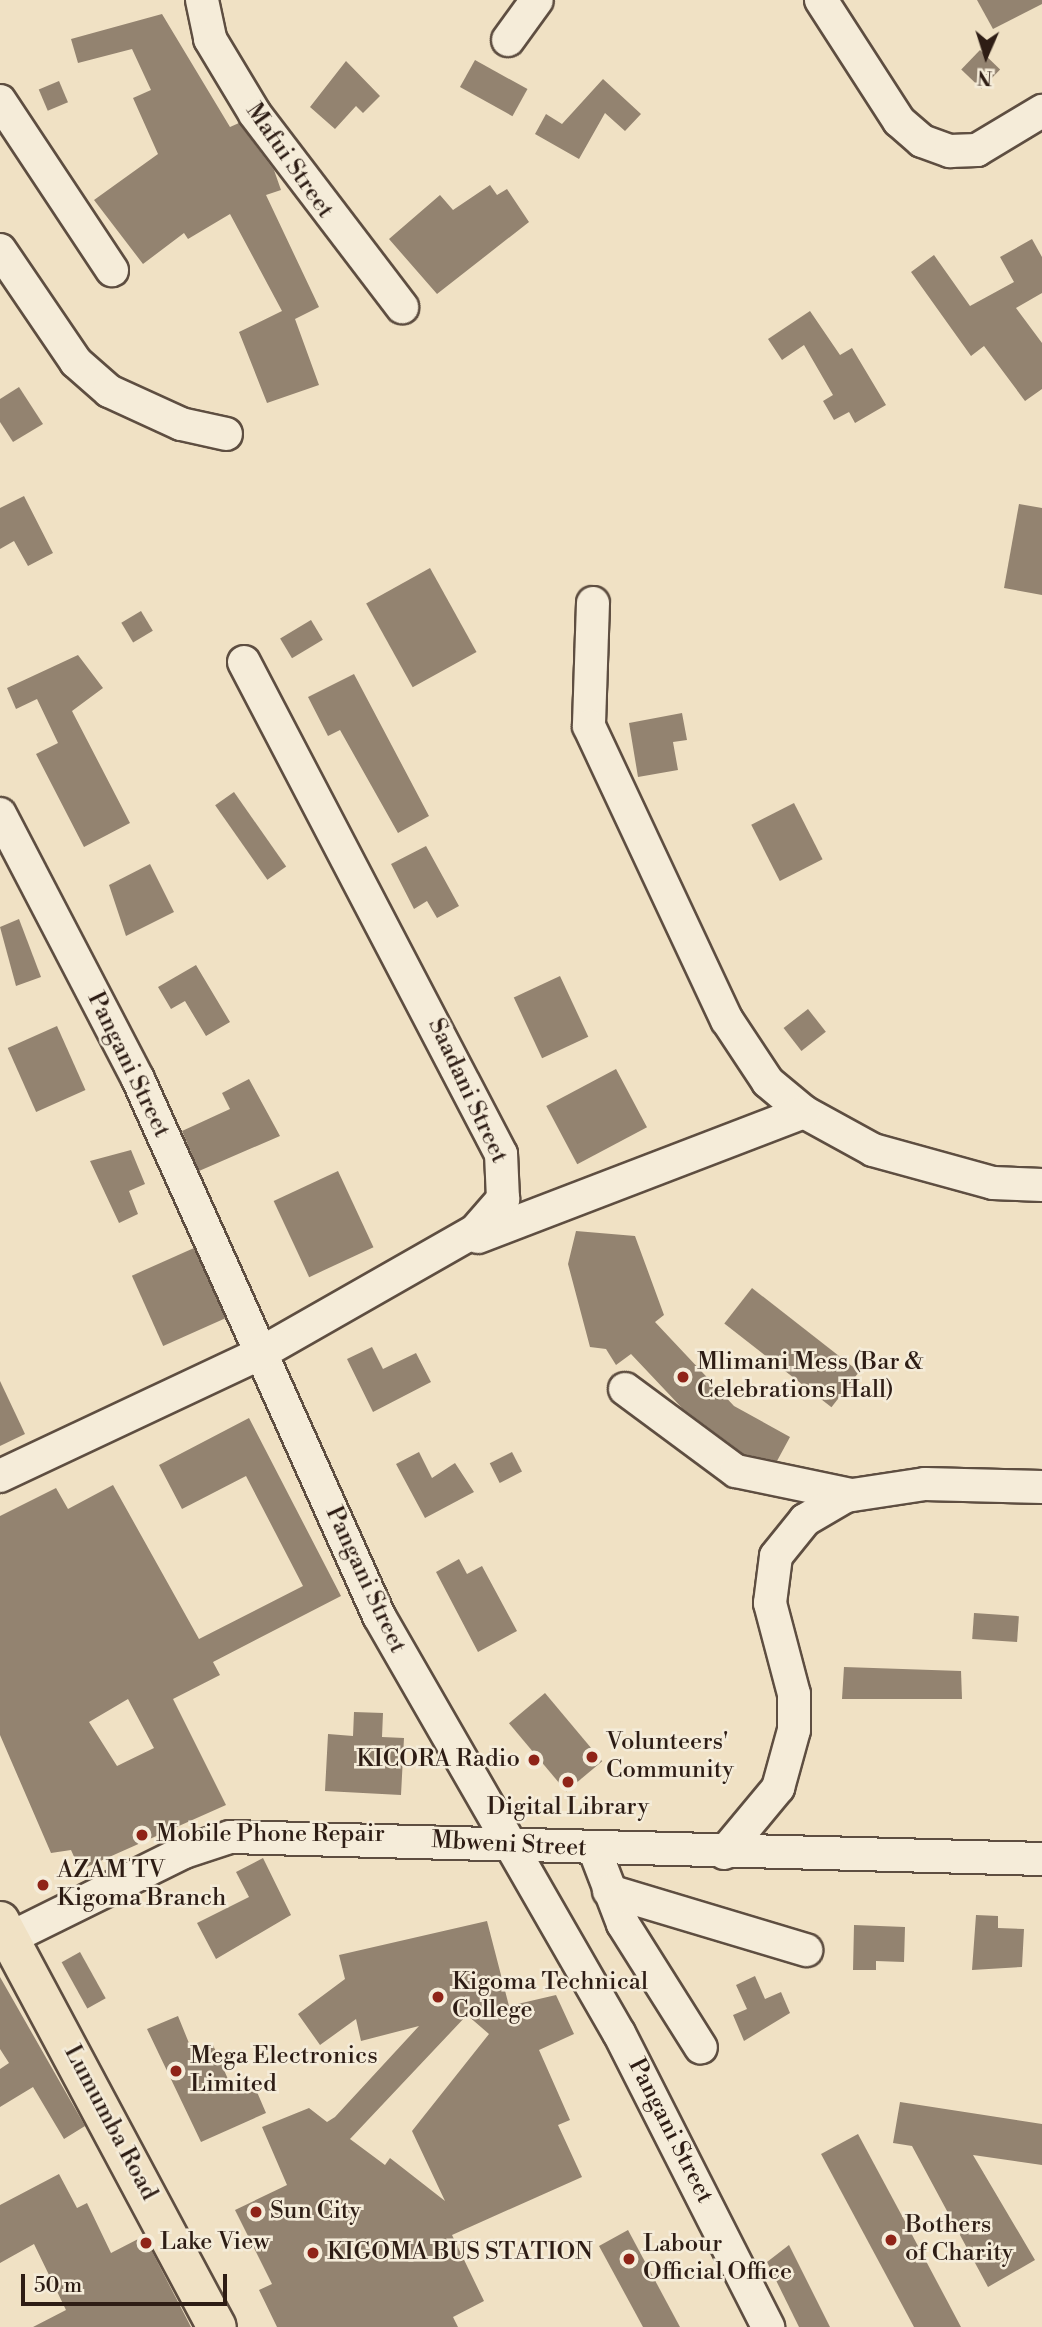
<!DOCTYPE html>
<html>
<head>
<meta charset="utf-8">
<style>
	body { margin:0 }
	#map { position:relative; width:1042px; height:2327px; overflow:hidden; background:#f0e1c4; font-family:"Libre Bodoni",serif }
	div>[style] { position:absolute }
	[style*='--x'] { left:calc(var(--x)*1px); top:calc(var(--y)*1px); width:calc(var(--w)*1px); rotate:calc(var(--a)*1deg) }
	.building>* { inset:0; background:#938370; transform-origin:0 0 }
	.roads { filter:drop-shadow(2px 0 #5e4e41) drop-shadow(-2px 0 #5e4e41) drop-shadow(0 2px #5e4e41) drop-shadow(0 -2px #5e4e41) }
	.minor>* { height:32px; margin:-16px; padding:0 16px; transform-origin:16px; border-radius:16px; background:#f5ecd9 }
	.major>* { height:38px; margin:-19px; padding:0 19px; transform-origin:19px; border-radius:19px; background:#f0e1c4 }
	.dots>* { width:19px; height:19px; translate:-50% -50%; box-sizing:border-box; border:4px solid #f5ecd9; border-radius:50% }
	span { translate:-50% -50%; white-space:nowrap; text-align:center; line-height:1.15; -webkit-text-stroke:5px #f5ecd9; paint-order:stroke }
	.street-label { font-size:24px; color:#2e1d15 }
	.poi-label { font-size:24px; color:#2e1d15 }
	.left { translate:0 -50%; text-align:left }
	.right { translate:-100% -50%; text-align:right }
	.north { position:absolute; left:951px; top:21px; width:70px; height:70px; -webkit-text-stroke:5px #f5ecd9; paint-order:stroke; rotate:183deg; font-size:19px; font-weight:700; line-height:28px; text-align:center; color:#2e1d15 }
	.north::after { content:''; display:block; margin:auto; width:24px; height:32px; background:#2e1d15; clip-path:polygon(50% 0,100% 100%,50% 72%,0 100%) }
	.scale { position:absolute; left:21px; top:2274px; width:206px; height:32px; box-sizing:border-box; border:4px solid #2e1d15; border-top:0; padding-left:9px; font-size:21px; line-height:24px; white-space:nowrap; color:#2e1d15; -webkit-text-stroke:5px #f5ecd9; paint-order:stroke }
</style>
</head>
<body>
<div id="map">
	<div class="building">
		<i style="clip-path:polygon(977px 0,1042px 0,1042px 4px,993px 29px)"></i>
		<i style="clip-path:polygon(162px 14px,230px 127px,239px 123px,274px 170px,281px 190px,266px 195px,319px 307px,295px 319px,319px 385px,267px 403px,239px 332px,282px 311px,230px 214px,188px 239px,184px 233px,143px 264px,94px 200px,158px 154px,133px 98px,151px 90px,132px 49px,78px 63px,71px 39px)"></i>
		<i style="left:980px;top:50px;width:28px;height:27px;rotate:44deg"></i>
		<i style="left:475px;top:60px;width:60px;height:31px;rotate:29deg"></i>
		<i style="clip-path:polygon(346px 61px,380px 96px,363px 113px,356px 106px,335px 129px,310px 107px)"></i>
		<i style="clip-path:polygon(603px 79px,641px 114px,625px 131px,605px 113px,579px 159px,535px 134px,546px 114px,562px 124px)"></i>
		<i style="left:59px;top:81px;width:23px;height:22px;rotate:67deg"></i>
		<i style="clip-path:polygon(490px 185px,497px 195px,507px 189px,529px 222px,437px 294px,389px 239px,440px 195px,453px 210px)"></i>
		<i style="clip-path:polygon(1032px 239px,1042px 257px,1042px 293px,1016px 308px,1042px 343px,1042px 389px,1025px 401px,984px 346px,971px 356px,911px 272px,934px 255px,970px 306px,1014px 282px,1000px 257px)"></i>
		<i style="clip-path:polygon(810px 311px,840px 355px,852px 348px,886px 405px,855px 423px,849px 412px,834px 420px,823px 401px,833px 395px,804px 345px,782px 360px,768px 339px)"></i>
		<i style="clip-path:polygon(19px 387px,43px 424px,13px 442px,0 422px,0 399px)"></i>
		<i style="clip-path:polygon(24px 496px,53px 553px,28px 566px,14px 541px,0 549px,0 508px)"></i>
		<i style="clip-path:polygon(1019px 504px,1042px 508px,1042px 595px,1004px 588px)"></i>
		<i style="left:430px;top:568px;width:96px;height:73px;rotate:61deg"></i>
		<i style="left:141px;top:611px;width:23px;height:23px;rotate:59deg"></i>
		<i style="left:311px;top:620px;width:23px;height:36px;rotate:59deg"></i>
		<i style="clip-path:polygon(78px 655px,103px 688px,72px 711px,130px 823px,84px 847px,36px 754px,58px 743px,37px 699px,16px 709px,7px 688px)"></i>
		<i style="clip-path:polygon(354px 674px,429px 816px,398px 833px,340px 730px,328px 736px,308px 697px)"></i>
		<i style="clip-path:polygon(682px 713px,687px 740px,673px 742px,678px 770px,638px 777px,629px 723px)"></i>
		<i style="left:234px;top:792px;width:91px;height:23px;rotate:55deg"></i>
		<i style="left:794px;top:803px;width:63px;height:48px;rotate:63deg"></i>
		<i style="clip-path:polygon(426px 846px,459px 906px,437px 918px,427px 901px,414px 909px,391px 864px)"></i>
		<i style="clip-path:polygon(150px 864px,174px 912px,126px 936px,109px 885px)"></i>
		<i style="clip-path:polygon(19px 919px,41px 977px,16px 986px,0 927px)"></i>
		<i style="clip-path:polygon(196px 965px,230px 1022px,206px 1036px,185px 1001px,171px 1009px,158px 987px)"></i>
		<i style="left:560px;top:976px;width:67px;height:51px;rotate:65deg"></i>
		<i style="left:808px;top:1009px;width:29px;height:31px;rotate:52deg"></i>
		<i style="left:57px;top:1026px;width:70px;height:54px;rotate:66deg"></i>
		<i style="left:616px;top:1069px;width:66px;height:79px;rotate:62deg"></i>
		<i style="clip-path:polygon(249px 1079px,280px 1136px,199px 1171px,182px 1131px,230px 1109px,222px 1093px)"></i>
		<i style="clip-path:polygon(131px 1150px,145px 1184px,129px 1191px,138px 1214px,119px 1223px,90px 1161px)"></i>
		<i style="left:338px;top:1171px;width:84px;height:71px;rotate:65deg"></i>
		<i style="clip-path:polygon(576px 1231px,635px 1236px,664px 1315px,655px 1322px,734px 1406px,790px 1437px,777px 1461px,744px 1454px,682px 1408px,631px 1354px,616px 1365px,606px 1349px,590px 1347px,568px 1264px)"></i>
		<i style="left:194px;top:1248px;width:77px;height:68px;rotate:66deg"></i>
		<i style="left:752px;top:1288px;width:136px;height:45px;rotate:38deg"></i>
		<i style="clip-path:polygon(372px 1347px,383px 1369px,416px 1353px,431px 1382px,373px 1412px,347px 1359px)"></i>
		<i style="clip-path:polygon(0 1381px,25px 1434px,0 1446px)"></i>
		<i style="clip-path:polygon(evenodd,249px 1418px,341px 1596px,213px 1662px,220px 1675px,173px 1699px,226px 1805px,80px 1870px,71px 1850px,51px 1853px,0 1735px,0 1516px,56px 1488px,68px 1509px,113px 1485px,199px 1639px,303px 1586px,246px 1476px,182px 1509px,159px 1465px,249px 1418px,128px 1699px,154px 1748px,117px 1766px,89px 1722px,128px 1699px)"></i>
		<i style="clip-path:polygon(419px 1452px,432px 1478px,455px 1463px,474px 1492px,425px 1518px,396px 1464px)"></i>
		<i style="left:512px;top:1452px;width:22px;height:25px;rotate:63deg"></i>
		<i style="clip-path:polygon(459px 1559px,467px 1574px,482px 1566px,517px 1631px,478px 1652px,436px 1572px)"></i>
		<i style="left:974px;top:1613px;width:45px;height:26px;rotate:4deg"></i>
		<i style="clip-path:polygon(844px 1667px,961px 1671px,962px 1699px,842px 1699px)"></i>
		<i style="left:545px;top:1693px;width:89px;height:47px;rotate:50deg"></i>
		<i style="clip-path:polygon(354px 1712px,383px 1713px,382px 1737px,404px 1738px,401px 1795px,325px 1791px,328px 1734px,353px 1736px)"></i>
		<i style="clip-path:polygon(263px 1858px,291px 1915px,216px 1959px,197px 1923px,249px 1897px,236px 1872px)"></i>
		<i style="clip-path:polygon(976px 1915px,998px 1916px,998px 1928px,1024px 1929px,1022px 1967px,972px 1970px)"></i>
		<i style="clip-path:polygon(evenodd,487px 1921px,509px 2006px,556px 1995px,574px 2034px,539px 2050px,570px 2120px,558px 2125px,582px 2177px,452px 2235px,484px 2301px,453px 2317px,458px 2327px,277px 2327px,259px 2290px,272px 2284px,235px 2210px,287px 2185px,262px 2127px,309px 2108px,327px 2122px,335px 2117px,419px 2026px,361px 2041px,356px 2019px,320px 2045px,298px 2014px,345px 1979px,339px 1955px,487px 1921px,467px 2015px,489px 2034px,412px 2131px,445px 2201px,390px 2158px,385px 2165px,350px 2139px,467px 2015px)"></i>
		<i style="clip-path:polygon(854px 1925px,905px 1927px,904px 1962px,876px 1961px,876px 1970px,853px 1970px)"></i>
		<i style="left:80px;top:1952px;width:53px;height:21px;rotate:61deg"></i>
		<i style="clip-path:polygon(755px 1976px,765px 1999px,781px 1992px,790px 2013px,744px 2041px,733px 2015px,747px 2009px,736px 1985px)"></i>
		<i style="clip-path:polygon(0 1977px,85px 2126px,64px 2139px,33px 2087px,0 2107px,0 2069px,9px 2063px,0 2049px)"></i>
		<i style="clip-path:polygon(178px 2016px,193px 2053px,213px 2045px,231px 2086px,251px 2078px,266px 2113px,201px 2142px,147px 2029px)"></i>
		<i style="clip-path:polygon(900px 2102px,1042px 2124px,1042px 2165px,973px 2155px,1035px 2260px,988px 2287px,912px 2146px,893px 2143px)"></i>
		<i style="clip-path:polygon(858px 2134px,901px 2214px,961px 2327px,914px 2327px,821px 2154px)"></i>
		<i style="clip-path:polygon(59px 2174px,77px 2208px,87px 2203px,111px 2253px,144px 2236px,191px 2327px,33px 2327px,66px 2310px,34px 2244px,0 2263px,0 2205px)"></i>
		<i style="clip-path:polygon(628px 2230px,680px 2327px,643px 2327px,599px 2246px)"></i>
		<i style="clip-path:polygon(789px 2245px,830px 2327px,799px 2327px,767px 2262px)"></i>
	</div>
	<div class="roads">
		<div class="minor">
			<i style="--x:202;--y:0;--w:40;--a:78"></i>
			<i style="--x:210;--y:39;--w:87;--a:59"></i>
			<i style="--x:255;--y:114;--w:243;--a:52.7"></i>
			<i style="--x:821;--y:0;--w:144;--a:57.2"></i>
			<i style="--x:899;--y:121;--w:30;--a:41"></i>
			<i style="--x:922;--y:141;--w:30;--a:20"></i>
			<i style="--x:950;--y:151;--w:27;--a:-2"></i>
			<i style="--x:977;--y:150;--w:76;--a:-31"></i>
			<i style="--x:508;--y:40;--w:49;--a:-54.1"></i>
			<i style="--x:0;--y:101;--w:203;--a:56.5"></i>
			<i style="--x:0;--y:250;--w:135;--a:55.8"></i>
			<i style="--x:76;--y:362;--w:44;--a:41.3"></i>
			<i style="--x:109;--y:391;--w:79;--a:24.6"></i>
			<i style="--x:181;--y:424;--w:46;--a:12.5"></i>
			<i style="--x:593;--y:603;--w:123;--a:91.9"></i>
			<i style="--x:589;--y:726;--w:325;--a:64.9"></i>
			<i style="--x:727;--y:1020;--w:74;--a:56.5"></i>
			<i style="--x:768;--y:1082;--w:47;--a:39.8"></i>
			<i style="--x:804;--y:1112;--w:79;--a:28.8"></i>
			<i style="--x:873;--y:1150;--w:124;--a:15.4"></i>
			<i style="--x:993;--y:1183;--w:49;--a:2.3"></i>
			<i style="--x:0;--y:814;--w:299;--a:62.5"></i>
			<i style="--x:138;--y:1079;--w:589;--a:65.83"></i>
			<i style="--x:379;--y:1616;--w:481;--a:60.1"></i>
			<i style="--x:619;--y:2033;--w:330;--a:63.1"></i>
			<i style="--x:478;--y:1237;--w:349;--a:-21"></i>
			<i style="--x:625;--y:1389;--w:138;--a:36.5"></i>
			<i style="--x:736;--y:1471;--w:117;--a:11.8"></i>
			<i style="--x:0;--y:1476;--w:289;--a:-25.2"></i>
			<i style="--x:261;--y:1353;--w:246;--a:-29.7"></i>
			<i style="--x:475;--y:1231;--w:43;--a:-48.8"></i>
			<i style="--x:503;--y:1199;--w:45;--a:-92.5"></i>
			<i style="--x:501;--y:1154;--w:555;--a:-117.58"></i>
			<i style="--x:595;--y:1851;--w:78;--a:69"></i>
			<i style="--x:623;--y:1924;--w:146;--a:57.8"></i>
			<i style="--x:724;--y:1853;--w:85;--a:-50.3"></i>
			<i style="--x:778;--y:1788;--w:60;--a:-74.6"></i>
			<i style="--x:794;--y:1730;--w:36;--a:-90"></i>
			<i style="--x:794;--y:1694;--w:94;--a:-104.8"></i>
			<i style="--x:770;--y:1603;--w:47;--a:-82.7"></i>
			<i style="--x:776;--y:1556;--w:46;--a:-51.1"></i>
			<i style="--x:805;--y:1520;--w:48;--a:-30.3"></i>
			<i style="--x:846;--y:1496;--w:80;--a:-8.6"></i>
			<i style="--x:925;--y:1484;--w:117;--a:1.5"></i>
			<i style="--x:609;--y:1891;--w:206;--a:16.7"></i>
			<i style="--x:0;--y:1943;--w:205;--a:-26.3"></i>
			<i style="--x:184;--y:1852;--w:48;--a:-18.1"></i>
			<i style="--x:230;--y:1837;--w:812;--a:1.55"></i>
		</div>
		<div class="major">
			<i style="--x:0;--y:1921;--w:460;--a:61.9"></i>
		</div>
	</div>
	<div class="dots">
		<i style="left:683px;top:1377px;background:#8f2418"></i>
		<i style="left:592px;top:1757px;background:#8f2418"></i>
		<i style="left:534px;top:1760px;background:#8f2418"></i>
		<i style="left:568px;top:1782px;background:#8f2418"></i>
		<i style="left:142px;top:1835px;background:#8f2418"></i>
		<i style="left:43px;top:1885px;background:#8f2418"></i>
		<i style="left:438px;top:1997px;background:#8f2418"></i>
		<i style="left:176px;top:2071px;background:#8f2418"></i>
		<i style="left:256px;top:2212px;background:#8f2418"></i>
		<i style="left:891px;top:2240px;background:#8f2418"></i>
		<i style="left:146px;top:2243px;background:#8f2418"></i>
		<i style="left:313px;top:2253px;background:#8f2418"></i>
		<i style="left:629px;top:2259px;background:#8f2418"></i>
	</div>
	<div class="street-label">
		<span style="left:289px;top:161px;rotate:55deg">Mafui Street</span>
		<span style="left:128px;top:1065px;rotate:64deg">Pangani Street</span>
		<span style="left:467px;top:1091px;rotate:65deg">Saadani Street</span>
		<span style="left:365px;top:1580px;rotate:65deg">Pangani Street</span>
		<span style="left:509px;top:1845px;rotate:3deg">Mbweni Street</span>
		<span style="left:110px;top:2123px;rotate:62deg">Lumumba Road</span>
		<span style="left:670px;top:2131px;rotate:63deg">Pangani Street</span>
	</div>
	<div class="poi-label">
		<span class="left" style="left:697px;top:1377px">Mlimani Mess (Bar &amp;<br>Celebrations Hall)</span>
		<span class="left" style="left:606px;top:1757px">Volunteers'<br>Community</span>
		<span class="right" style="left:520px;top:1760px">KICORA Radio</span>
		<span style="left:568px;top:1808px">Digital Library</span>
		<span class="left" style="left:156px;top:1835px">Mobile Phone Repair</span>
		<span class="left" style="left:57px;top:1885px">AZAM TV<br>Kigoma Branch</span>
		<span class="left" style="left:452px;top:1997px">Kigoma Technical<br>College</span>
		<span class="left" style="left:190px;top:2071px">Mega Electronics<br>Limited</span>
		<span class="left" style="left:270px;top:2212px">Sun City</span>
		<span class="left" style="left:905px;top:2240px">Bothers<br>of Charity</span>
		<span class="left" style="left:160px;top:2243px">Lake View</span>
		<span class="left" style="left:643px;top:2259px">Labour<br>Official Office</span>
		<span class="left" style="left:327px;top:2253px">KIGOMA BUS STATION</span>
	</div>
	<div class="north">N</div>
	<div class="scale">50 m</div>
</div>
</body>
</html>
